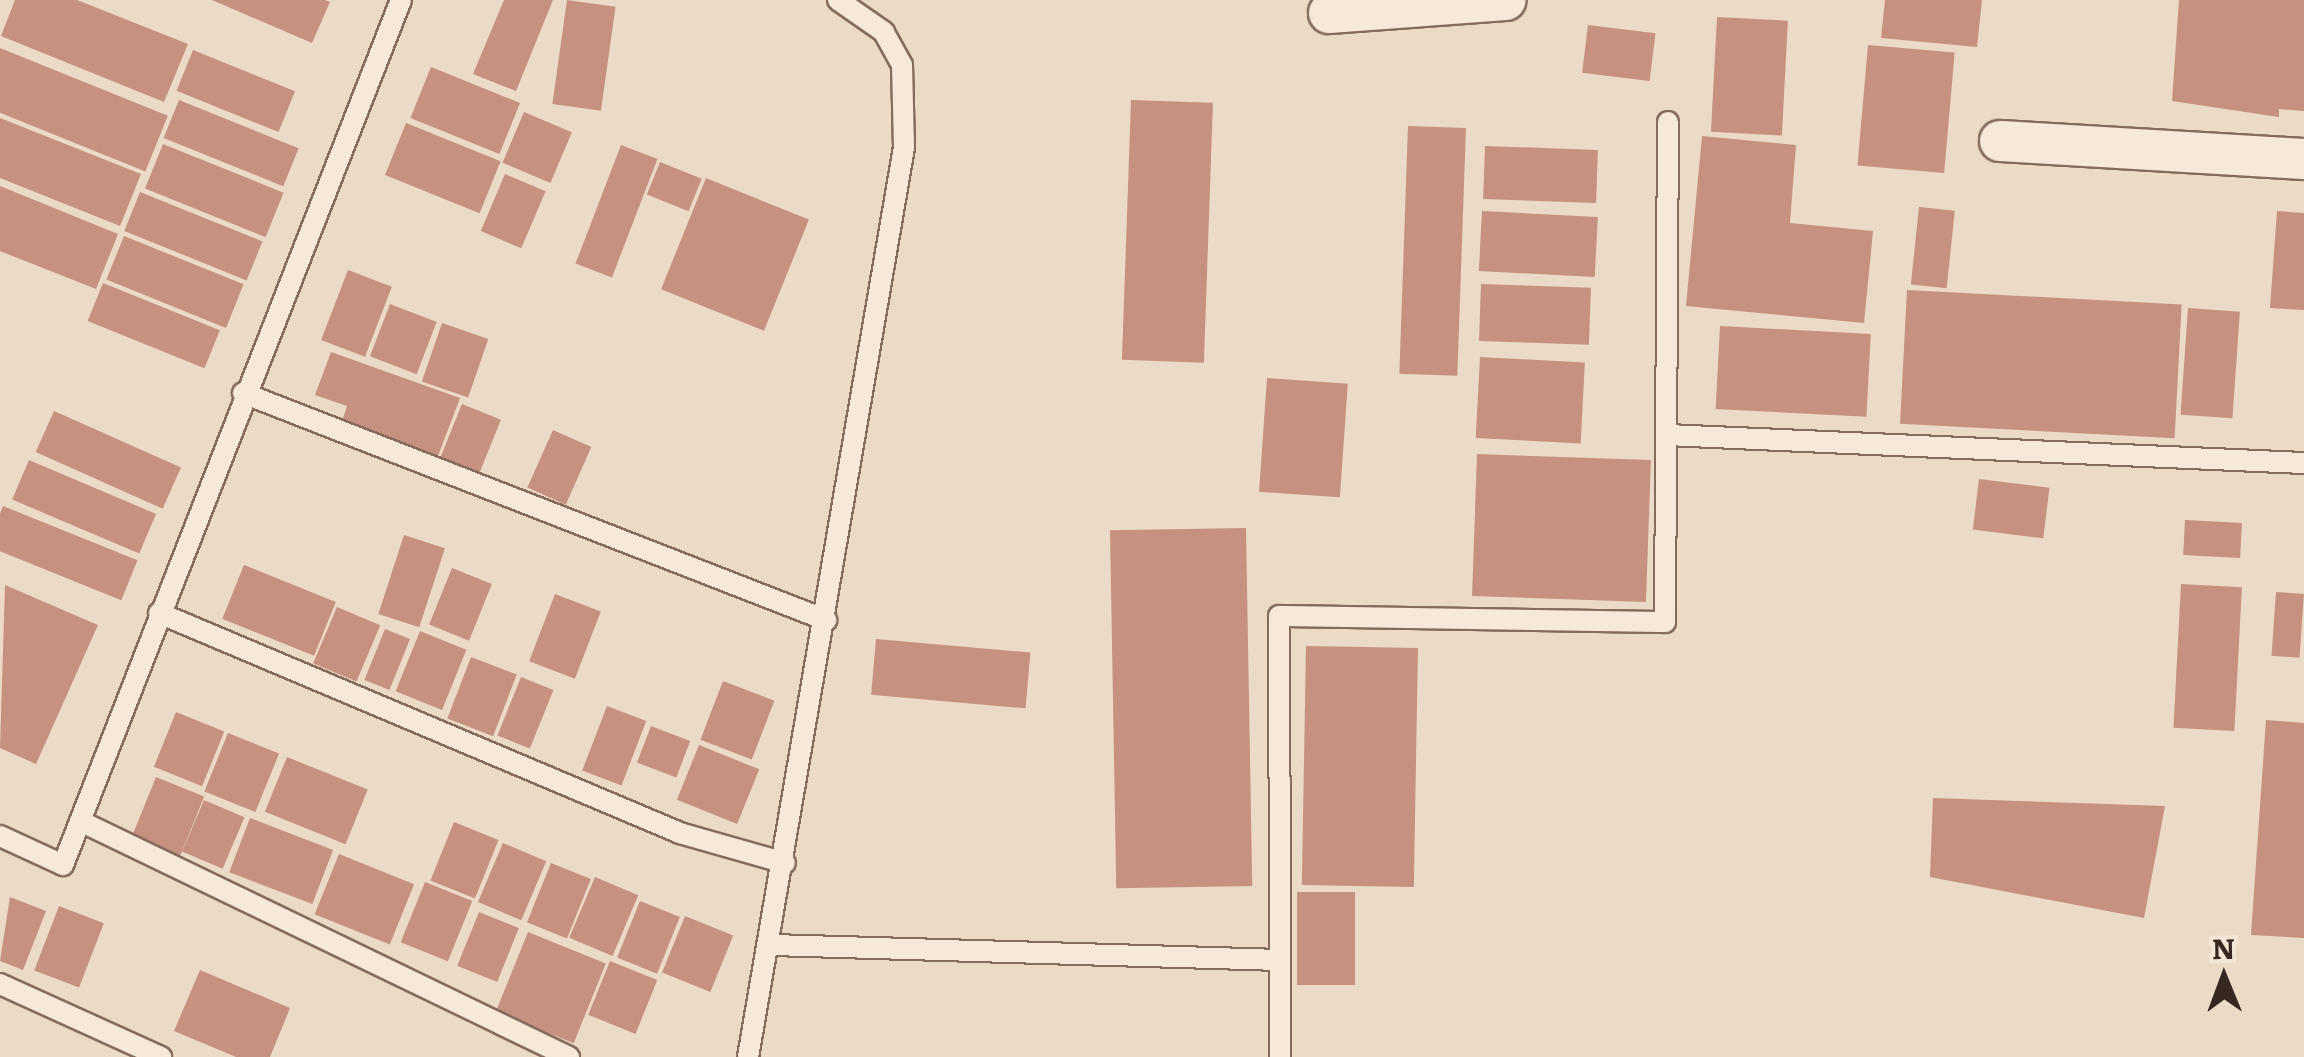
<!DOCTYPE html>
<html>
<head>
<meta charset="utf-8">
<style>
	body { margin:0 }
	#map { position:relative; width:2304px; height:1057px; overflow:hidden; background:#ebdac6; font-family:Literata,serif }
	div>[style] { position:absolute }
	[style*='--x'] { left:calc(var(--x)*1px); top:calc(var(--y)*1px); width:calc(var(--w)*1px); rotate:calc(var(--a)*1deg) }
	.building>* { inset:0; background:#c6917f; transform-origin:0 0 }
	.roads { filter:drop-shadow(2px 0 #856c5d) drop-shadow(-2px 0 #856c5d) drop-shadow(0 2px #856c5d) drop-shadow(0 -2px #856c5d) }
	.lane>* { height:20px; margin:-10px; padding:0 10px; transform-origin:10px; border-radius:10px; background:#f6e9d8 }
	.street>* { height:40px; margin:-20px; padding:0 20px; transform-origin:20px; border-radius:20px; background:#f6e9d8 }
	span { translate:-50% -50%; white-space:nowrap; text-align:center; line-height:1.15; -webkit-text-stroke:10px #f3e6d5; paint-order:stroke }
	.north { position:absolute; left:2174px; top:927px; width:100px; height:100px; -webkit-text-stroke:8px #f3e6d5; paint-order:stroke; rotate:359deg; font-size:28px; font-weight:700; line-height:40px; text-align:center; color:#362720 }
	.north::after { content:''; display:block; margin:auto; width:35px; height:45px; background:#362720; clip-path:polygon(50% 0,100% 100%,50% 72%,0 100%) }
</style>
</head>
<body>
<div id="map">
	<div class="building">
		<i style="clip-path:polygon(15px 0,77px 0,188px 44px,164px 102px,1px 36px)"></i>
		<i style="clip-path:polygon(212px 0,325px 0,330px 2px,312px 43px)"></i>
		<i style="clip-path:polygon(504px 0,553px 0,516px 91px,473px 74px)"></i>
		<i style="left:567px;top:0;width:49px;height:105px;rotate:8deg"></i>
		<i style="clip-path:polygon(1885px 0,1982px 0,1977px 47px,1881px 38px)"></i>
		<i style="clip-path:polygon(2179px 0,2304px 0,2304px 111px,2279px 109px,2279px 117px,2172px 101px)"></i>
		<i style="left:1717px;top:17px;width:71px;height:115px;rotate:3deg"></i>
		<i style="left:1588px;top:25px;width:68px;height:48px;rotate:7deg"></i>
		<i style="left:1868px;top:45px;width:87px;height:121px;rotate:5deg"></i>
		<i style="left:0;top:48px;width:181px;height:60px;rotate:22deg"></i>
		<i style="left:193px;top:50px;width:110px;height:44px;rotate:22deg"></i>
		<i style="left:431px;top:67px;width:96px;height:55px;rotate:22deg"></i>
		<i style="left:179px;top:100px;width:129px;height:41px;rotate:22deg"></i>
		<i style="left:1131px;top:100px;width:82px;height:260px;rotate:2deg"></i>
		<i style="left:524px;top:112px;width:52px;height:55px;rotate:23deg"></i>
		<i style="clip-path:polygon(0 118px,141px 174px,120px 226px,0 178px)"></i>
		<i style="left:406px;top:123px;width:102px;height:56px;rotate:22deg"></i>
		<i style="left:1408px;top:126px;width:58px;height:248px;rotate:2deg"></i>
		<i style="clip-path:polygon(1702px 136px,1796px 145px,1790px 223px,1873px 231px,1864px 323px,1686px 306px)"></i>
		<i style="left:163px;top:144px;width:130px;height:48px;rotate:22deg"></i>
		<i style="left:621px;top:145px;width:39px;height:127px;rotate:21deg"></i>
		<i style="left:1485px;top:146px;width:113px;height:53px;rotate:2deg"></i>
		<i style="left:660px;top:162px;width:45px;height:35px;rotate:22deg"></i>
		<i style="left:505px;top:174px;width:44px;height:62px;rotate:23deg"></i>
		<i style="left:706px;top:178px;width:111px;height:120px;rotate:22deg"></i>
		<i style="clip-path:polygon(0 186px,118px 234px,96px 289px,0 251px)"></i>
		<i style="left:140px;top:192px;width:132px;height:42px;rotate:22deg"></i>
		<i style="left:1919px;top:207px;width:36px;height:78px;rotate:6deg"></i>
		<i style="left:1482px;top:211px;width:116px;height:60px;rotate:3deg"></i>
		<i style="clip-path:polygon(2277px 211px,2304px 213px,2304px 310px,2270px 308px)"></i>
		<i style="left:124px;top:236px;width:129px;height:47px;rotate:22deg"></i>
		<i style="left:348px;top:270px;width:47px;height:75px;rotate:21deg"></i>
		<i style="left:103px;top:283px;width:126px;height:41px;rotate:22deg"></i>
		<i style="left:1481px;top:284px;width:110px;height:57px;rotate:2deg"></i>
		<i style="left:1907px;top:290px;width:275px;height:134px;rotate:3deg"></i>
		<i style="left:390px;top:304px;width:50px;height:56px;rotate:21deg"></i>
		<i style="left:2188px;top:308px;width:52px;height:107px;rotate:4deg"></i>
		<i style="left:442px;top:323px;width:49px;height:62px;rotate:19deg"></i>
		<i style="left:1720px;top:326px;width:151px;height:83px;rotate:3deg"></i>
		<i style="clip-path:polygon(331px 352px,460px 398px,438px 456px,342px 421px,347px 406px,315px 395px)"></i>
		<i style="left:1480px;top:357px;width:105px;height:81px;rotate:3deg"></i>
		<i style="left:1267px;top:378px;width:81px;height:114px;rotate:4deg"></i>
		<i style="left:462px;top:404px;width:42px;height:61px;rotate:22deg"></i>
		<i style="left:54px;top:411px;width:139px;height:45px;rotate:24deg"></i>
		<i style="left:553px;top:430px;width:42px;height:63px;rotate:24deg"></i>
		<i style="left:1477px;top:454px;width:174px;height:142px;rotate:2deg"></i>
		<i style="left:29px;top:460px;width:138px;height:43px;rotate:23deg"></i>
		<i style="left:1979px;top:479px;width:71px;height:51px;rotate:7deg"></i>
		<i style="left:3px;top:506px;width:145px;height:43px;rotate:22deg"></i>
		<i style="left:2185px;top:520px;width:57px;height:35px;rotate:3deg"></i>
		<i style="left:1246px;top:528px;width:358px;height:136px;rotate:89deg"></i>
		<i style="left:404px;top:535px;width:43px;height:83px;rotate:18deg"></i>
		<i style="left:244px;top:565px;width:99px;height:58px;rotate:22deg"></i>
		<i style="left:452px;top:568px;width:43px;height:61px;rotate:22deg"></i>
		<i style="left:2181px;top:584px;width:61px;height:144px;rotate:3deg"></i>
		<i style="clip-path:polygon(5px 585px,98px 625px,36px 764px,0 748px)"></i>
		<i style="left:2276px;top:592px;width:28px;height:64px;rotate:4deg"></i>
		<i style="left:555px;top:594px;width:49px;height:72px;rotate:21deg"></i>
		<i style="left:337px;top:607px;width:47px;height:61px;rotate:23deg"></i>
		<i style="left:385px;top:629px;width:27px;height:55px;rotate:22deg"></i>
		<i style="left:420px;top:631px;width:50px;height:65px;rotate:22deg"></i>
		<i style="left:876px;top:639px;width:155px;height:56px;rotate:5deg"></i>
		<i style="left:1306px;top:646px;width:112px;height:239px;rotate:1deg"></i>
		<i style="left:471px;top:657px;width:49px;height:66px;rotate:21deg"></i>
		<i style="left:521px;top:677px;width:35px;height:63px;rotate:22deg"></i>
		<i style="left:723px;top:681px;width:55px;height:63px;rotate:21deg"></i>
		<i style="left:607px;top:706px;width:42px;height:69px;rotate:21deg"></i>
		<i style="left:176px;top:712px;width:52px;height:59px;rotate:22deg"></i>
		<i style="clip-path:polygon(2266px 720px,2304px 723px,2304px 938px,2251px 935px)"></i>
		<i style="left:651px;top:726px;width:42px;height:39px;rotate:21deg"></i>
		<i style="left:228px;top:733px;width:55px;height:63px;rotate:22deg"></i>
		<i style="left:699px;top:745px;width:65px;height:59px;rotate:22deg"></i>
		<i style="left:287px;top:757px;width:87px;height:59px;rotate:22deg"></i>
		<i style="left:156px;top:777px;width:52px;height:64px;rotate:22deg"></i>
		<i style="clip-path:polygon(1933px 798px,2165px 806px,2144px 918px,1930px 877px)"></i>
		<i style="left:204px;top:800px;width:44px;height:56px;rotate:23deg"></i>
		<i style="left:250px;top:818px;width:89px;height:58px;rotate:21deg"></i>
		<i style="left:454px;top:822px;width:48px;height:63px;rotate:22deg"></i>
		<i style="left:503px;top:843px;width:47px;height:64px;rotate:23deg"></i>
		<i style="left:339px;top:854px;width:81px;height:65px;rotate:22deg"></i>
		<i style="left:551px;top:863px;width:43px;height:64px;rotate:22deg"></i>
		<i style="left:595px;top:877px;width:47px;height:66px;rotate:23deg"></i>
		<i style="left:425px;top:882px;width:51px;height:65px;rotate:22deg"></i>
		<i style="left:1355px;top:892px;width:93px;height:58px;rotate:90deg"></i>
		<i style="clip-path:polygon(10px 897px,46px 911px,23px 970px,0 961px)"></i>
		<i style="left:640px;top:901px;width:43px;height:61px;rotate:22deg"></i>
		<i style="left:59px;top:906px;width:48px;height:69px;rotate:21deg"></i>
		<i style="left:479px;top:912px;width:43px;height:58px;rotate:22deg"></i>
		<i style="left:685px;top:916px;width:52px;height:61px;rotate:22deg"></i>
		<i style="left:528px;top:932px;width:84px;height:86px;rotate:22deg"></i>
		<i style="left:610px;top:961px;width:51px;height:58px;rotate:22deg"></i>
		<i style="clip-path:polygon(200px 970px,290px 1008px,270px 1057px,236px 1057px,174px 1031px)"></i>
	</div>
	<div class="roads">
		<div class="lane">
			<i style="--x:243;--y:393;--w:626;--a:21.27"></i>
			<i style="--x:1667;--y:435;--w:638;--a:2.52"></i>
			<i style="--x:159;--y:613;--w:566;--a:22.89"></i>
			<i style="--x:680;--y:833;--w:109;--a:15.9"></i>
			<i style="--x:80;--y:821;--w:543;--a:25.76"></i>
			<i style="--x:0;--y:836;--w:69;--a:24.7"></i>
			<i style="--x:63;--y:865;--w:929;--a:-68.66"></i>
			<i style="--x:772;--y:945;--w:508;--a:1.69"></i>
			<i style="--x:0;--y:984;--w:177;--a:24.4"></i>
			<i style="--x:748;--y:1057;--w:923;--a:-80.27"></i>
			<i style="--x:904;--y:147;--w:82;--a:-91.4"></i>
			<i style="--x:902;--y:65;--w:38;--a:-119"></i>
			<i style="--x:884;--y:32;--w:56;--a:-145.2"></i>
			<i style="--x:1280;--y:1057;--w:441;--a:-90.1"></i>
			<i style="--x:1279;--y:616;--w:386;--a:0.9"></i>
			<i style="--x:1665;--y:622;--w:500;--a:-89.66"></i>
		</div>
		<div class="street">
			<i style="--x:1329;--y:13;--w:177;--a:-4.2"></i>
			<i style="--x:2000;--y:141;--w:305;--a:3.4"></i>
		</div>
	</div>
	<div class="north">N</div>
</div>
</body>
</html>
